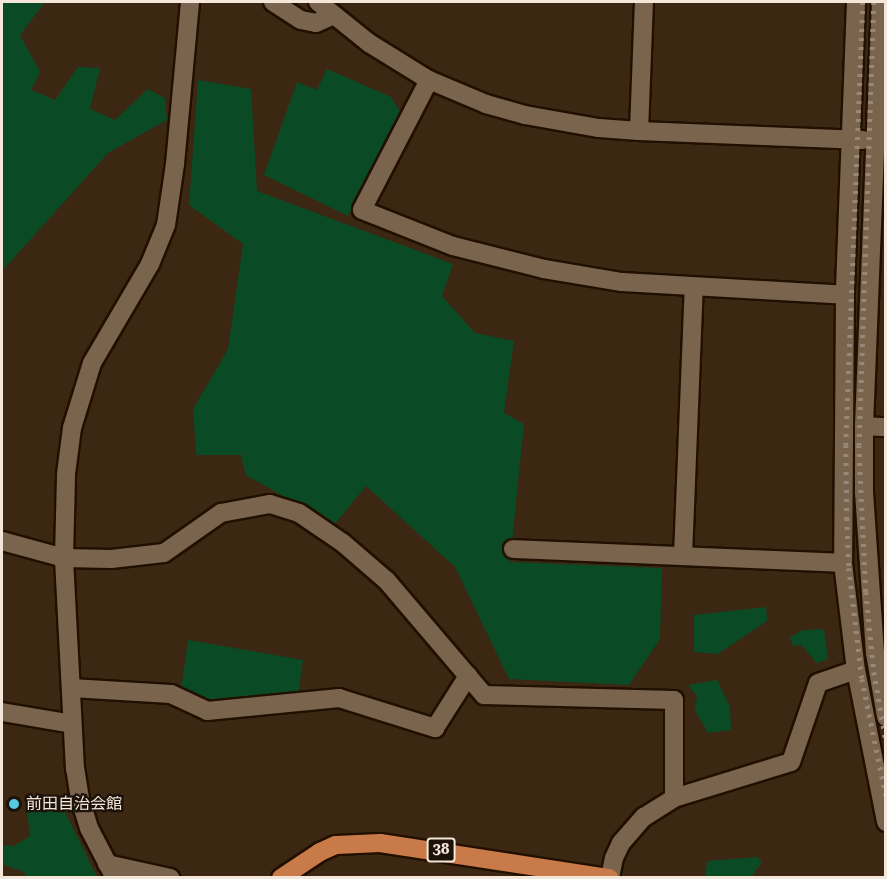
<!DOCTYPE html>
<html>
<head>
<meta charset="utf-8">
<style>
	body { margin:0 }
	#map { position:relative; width:887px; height:879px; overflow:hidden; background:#3b2712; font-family:"Roboto Serif","Noto Sans JP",serif }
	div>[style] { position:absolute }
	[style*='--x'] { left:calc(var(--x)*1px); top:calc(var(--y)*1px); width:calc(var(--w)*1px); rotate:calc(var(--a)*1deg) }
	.green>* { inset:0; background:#0a4b26 }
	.roads { filter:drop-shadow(2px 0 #211000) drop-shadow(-2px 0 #211000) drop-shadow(0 2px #211000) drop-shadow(0 -2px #211000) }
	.minor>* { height:18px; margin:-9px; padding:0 9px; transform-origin:9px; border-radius:9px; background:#7b644e }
	.major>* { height:18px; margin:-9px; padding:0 9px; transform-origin:9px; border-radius:9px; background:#c87a48 }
	.rail>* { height:4.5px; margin-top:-2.25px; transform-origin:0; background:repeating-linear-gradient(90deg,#988776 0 3px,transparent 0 9px) }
	.dots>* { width:16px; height:16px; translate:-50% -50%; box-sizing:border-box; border:3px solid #1b1209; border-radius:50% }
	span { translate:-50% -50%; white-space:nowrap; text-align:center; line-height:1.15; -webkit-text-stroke:4.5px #1b1209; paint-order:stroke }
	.shield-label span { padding:2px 4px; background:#1b1209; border:2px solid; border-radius:4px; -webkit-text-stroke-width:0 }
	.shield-label { font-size:15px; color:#f4e7da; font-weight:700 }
	.poi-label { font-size:16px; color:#f4e7da }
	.left { translate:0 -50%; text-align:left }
	.frame { position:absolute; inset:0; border:3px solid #f4e7da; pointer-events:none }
</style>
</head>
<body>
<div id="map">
	<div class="green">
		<i style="clip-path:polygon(2px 2px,45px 2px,20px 35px,40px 72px,31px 90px,55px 100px,78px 67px,100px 68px,90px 109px,115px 120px,148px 89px,165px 98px,167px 120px,108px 153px,2px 271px)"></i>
		<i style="clip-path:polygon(327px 69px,391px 97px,401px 113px,348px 216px,264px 175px,297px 82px,317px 90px)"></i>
		<i style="clip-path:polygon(198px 80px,251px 89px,257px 191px,453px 264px,442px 296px,475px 333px,514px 341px,504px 413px,524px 424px,510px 562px,662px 568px,660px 639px,629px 685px,509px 679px,455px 567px,366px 486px,334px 525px,246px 475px,241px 455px,196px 455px,193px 409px,228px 349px,243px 244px,189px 205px)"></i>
		<i style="clip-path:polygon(766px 607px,767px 621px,718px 654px,694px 652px,694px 615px)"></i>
		<i style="clip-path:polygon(824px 629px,828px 659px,817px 663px,801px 645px,793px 646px,790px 637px,803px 630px)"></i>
		<i style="clip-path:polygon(188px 640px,303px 660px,298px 696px,205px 704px,181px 690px)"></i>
		<i style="clip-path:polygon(717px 680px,730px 707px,731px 730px,708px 733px,695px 710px,697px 696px,688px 685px)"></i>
		<i style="clip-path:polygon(58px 798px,97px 877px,26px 877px,24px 872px,2px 864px,2px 845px,14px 846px,30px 836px,27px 811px,35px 805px)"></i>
		<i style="clip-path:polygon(757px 857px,762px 862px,751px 877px,705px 877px,707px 861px)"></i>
	</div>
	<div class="roads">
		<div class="minor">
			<i style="--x:273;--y:2;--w:33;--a:33"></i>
			<i style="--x:301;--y:20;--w:15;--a:11"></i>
			<i style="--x:316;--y:23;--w:17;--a:-24"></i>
			<i style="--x:318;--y:2;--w:65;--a:38.8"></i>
			<i style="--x:369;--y:43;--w:70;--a:31.7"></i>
			<i style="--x:429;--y:80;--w:62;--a:22.8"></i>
			<i style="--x:486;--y:104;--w:41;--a:15.8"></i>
			<i style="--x:525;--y:115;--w:75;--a:10"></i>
			<i style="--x:599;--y:128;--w:40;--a:4.3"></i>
			<i style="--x:639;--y:131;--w:224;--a:2.3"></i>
			<i style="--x:856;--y:2;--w:293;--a:92.2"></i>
			<i style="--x:845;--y:295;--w:268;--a:90.4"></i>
			<i style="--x:843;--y:563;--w:108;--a:83.1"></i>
			<i style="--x:856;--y:670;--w:155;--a:78.8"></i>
			<i style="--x:881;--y:2;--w:424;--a:92.3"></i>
			<i style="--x:864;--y:426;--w:66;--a:90"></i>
			<i style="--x:864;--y:492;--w:161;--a:86.1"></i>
			<i style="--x:875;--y:653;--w:65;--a:80.2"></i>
			<i style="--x:429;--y:80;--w:146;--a:117.3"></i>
			<i style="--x:362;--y:210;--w:98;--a:21.6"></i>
			<i style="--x:453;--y:246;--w:94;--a:14.2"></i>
			<i style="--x:544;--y:269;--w:79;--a:9.5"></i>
			<i style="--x:622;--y:282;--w:223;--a:3.3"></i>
			<i style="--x:639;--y:131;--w:129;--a:-87.8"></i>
			<i style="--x:864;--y:426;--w:22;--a:3"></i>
			<i style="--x:2;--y:541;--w:64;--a:15.3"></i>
			<i style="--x:64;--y:558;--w:47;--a:1.2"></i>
			<i style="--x:111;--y:559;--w:53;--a:-6.5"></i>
			<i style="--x:164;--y:553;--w:70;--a:-35.1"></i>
			<i style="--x:221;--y:513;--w:50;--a:-10.4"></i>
			<i style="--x:270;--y:504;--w:30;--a:17"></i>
			<i style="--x:299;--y:513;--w:53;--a:34.3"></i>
			<i style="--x:343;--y:543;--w:58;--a:40.8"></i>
			<i style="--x:387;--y:581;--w:150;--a:49.6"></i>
			<i style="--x:484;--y:695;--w:190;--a:1.5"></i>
			<i style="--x:674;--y:700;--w:98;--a:90"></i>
			<i style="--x:513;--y:549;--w:330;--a:2.4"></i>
			<i style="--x:683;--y:556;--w:269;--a:-87.7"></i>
			<i style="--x:71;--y:688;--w:100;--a:3.4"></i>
			<i style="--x:171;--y:694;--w:40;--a:25"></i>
			<i style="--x:207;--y:711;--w:133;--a:-5.6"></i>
			<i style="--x:339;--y:698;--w:101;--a:17.4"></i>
			<i style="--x:435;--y:728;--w:62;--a:-57.6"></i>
			<i style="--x:2;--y:712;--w:71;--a:9.7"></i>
			<i style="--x:107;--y:864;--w:65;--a:12.5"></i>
			<i style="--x:115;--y:878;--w:56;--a:-117.5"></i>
			<i style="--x:89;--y:828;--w:30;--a:-107"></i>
			<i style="--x:80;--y:799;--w:30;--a:-99"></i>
			<i style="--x:75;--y:769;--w:211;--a:-93"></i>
			<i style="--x:64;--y:558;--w:84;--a:-88.6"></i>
			<i style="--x:66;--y:474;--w:46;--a:-82.6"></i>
			<i style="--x:72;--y:428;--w:68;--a:-72.9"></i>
			<i style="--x:92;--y:363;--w:115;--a:-59.6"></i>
			<i style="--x:150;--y:264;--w:42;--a:-67.7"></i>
			<i style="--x:166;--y:225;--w:62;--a:-81.6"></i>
			<i style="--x:175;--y:164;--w:163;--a:-84.7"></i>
			<i style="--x:610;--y:878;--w:20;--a:-79"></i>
			<i style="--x:614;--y:858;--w:17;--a:-65"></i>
			<i style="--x:621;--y:843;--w:35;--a:-49"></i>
			<i style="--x:644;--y:817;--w:36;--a:-32"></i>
			<i style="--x:674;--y:798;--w:122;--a:-17.1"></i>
			<i style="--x:791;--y:762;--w:83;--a:-71.1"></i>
			<i style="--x:818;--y:683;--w:40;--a:-18.9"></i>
		</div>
		<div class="major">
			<i style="--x:281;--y:878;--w:47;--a:-33.7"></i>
			<i style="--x:320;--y:852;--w:17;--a:-24"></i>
			<i style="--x:336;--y:845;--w:44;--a:-2.6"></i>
			<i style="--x:380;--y:843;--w:232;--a:8.7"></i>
		</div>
	</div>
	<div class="rail">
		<i style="--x:863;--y:2;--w:443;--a:92.2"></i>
		<i style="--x:846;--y:445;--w:73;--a:89.2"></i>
		<i style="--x:847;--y:518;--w:50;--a:87.7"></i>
		<i style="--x:849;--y:568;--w:112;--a:83.3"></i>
		<i style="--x:862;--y:679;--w:119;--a:78.4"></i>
		<i style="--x:874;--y:2;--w:443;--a:91.9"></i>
		<i style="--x:859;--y:445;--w:147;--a:87.3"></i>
		<i style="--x:866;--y:592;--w:80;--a:84.3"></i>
		<i style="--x:874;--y:672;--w:70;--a:80.1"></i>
	</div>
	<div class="dots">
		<i style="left:14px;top:804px;background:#56c9e1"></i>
	</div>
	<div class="shield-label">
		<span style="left:441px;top:850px">38</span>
	</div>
	<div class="poi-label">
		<span class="left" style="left:26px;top:804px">前田自治会館</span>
	</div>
	<div class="frame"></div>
</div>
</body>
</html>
